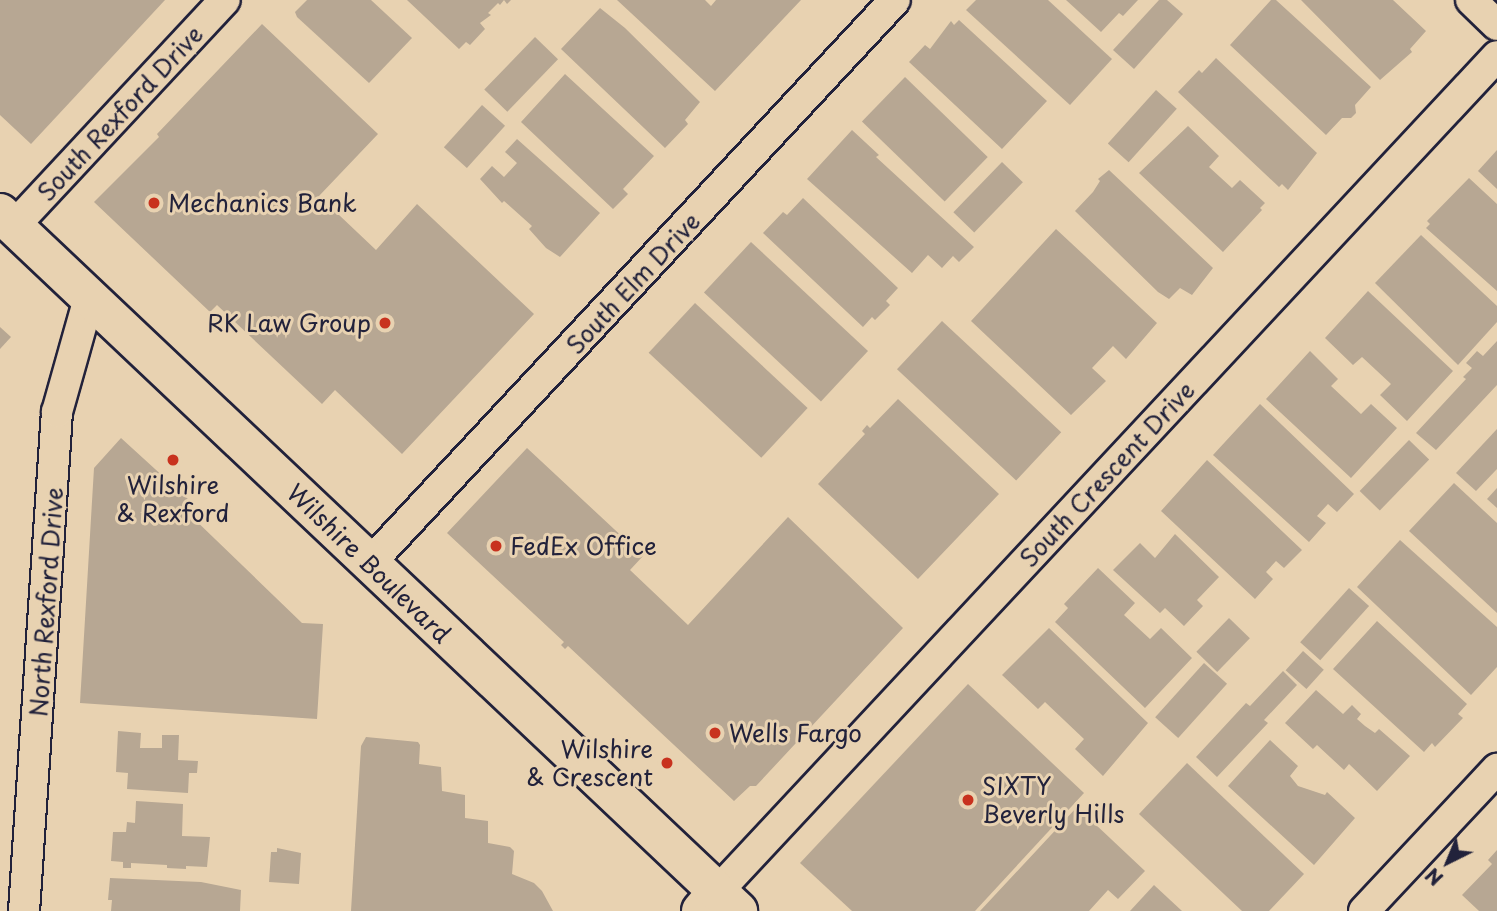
<!DOCTYPE html>
<html>
<head>
<meta charset="utf-8">
<style>
	body { margin:0 }
	#map { position:relative; width:1497px; height:911px; overflow:hidden; background:#e8d2b1; font-family:"Playpen Sans",sans-serif }
	div>[style] { position:absolute }
	[style*='--x'] { left:calc(var(--x)*1px); top:calc(var(--y)*1px); width:calc(var(--w)*1px); rotate:calc(var(--a)*1deg) }
	.building>* { inset:0; background:#b7a793; transform-origin:0 0 }
	.roads { filter:drop-shadow(2px 0 #22223b) drop-shadow(-2px 0 #22223b) drop-shadow(0 2px #22223b) drop-shadow(0 -2px #22223b) }
	.street>* { height:30px; margin:-15px; padding:0 15px; transform-origin:15px; border-radius:15px; background:#e8d2b1 }
	.secondary>* { height:38px; margin:-19px; padding:0 19px; transform-origin:19px; border-radius:19px; background:#e8d2b1 }
	.primary>* { height:38px; margin:-19px; padding:0 19px; transform-origin:19px; border-radius:19px; background:#e8d2b1 }
	.dots>* { width:19px; height:19px; translate:-50% -50%; box-sizing:border-box; border:4px solid #e8d2b1; border-radius:50% }
	span { translate:-50% -50%; white-space:nowrap; text-align:center; line-height:1.15; -webkit-text-stroke:6px #e8d2b1; paint-order:stroke }
	.street-label { font-size:24px; color:#22223b }
	.poi-label { font-size:24px; color:#22223b }
	.left { translate:0 -50%; text-align:left }
	.right { translate:-100% -50%; text-align:right }
	.north { position:absolute; left:1413px; top:827px; width:70px; height:70px; -webkit-text-stroke:5px #e8d2b1; paint-order:stroke; rotate:223deg; font-size:19px; font-weight:700; line-height:28px; text-align:center; color:#22223b }
	.north::after { content:''; display:block; margin:auto; width:24px; height:32px; background:#22223b; clip-path:polygon(50% 0,100% 100%,50% 72%,0 100%) }
</style>
</head>
<body>
<div id="map">
	<div class="building">
		<i style="clip-path:polygon(0 0,165px 0,31px 144px,0 115px)"></i>
		<i style="clip-path:polygon(307px 0,371px 0,412px 38px,369px 83px,297px 17px,295px 12px)"></i>
		<i style="clip-path:polygon(407px 0,511px 0,507px 4px,504px 0,500px 5px,498px 3px,488px 13px,491px 15px,480px 23px,485px 29px,470px 45px,466px 42px,459px 49px)"></i>
		<i style="clip-path:polygon(617px 0,705px 0,711px 6px,716px 0,801px 0,715px 91px)"></i>
		<i style="clip-path:polygon(976px 0,1048px 0,1112px 59px,1070px 105px,966px 10px)"></i>
		<i style="clip-path:polygon(1066px 0,1138px 0,1123px 16px,1119px 13px,1101px 32px)"></i>
		<i style="clip-path:polygon(1159px 0,1167px 0,1183px 14px,1134px 69px,1113px 50px)"></i>
		<i style="clip-path:polygon(1271px 0,1276px 0,1371px 87px,1355px 105px,1356px 113px,1351px 118px,1342px 118px,1326px 135px,1230px 45px)"></i>
		<i style="clip-path:polygon(1301px 0,1393px 0,1426px 31px,1410px 49px,1412px 52px,1380px 80px)"></i>
		<i style="clip-path:polygon(600px 8px,625px 28px,700px 102px,685px 120px,688px 124px,665px 148px,561px 49px)"></i>
		<i style="clip-path:polygon(959px 20px,1047px 101px,1002px 149px,909px 62px,925px 45px,930px 49px,951px 21px,954px 25px)"></i>
		<i style="clip-path:polygon(262px 24px,378px 134px,319px 196px,376px 250px,417px 204px,534px 314px,402px 454px,335px 390px,322px 404px,217px 305px,210px 312px,94px 202px,159px 137px,157px 134px)"></i>
		<i style="left:535px;top:37px;width:32px;height:73px;rotate:44deg"></i>
		<i style="clip-path:polygon(1216px 58px,1317px 153px,1288px 190px,1282px 184px,1279px 187px,1178px 92px,1199px 70px,1202px 73px)"></i>
		<i style="clip-path:polygon(565px 74px,654px 156px,623px 189px,628px 194px,613px 209px,521px 122px)"></i>
		<i style="left:905px;top:77px;width:115px;height:62px;rotate:44deg"></i>
		<i style="left:1156px;top:90px;width:28px;height:72px;rotate:42deg"></i>
		<i style="left:482px;top:105px;width:31px;height:57px;rotate:42deg"></i>
		<i style="clip-path:polygon(1188px 126px,1219px 156px,1209px 167px,1232px 188px,1240px 180px,1265px 203px,1260px 208px,1262px 210px,1223px 252px,1139px 173px)"></i>
		<i style="clip-path:polygon(852px 130px,879px 155px,876px 157px,974px 247px,959px 262px,953px 256px,942px 268px,928px 255px,912px 273px,807px 179px)"></i>
		<i style="clip-path:polygon(517px 139px,600px 213px,560px 257px,546px 248px,529px 229px,532px 226px,504px 201px,502px 203px,480px 179px,492px 166px,504px 177px,517px 163px,505px 152px)"></i>
		<i style="clip-path:polygon(1497px 150px,1497px 189px,1478px 171px)"></i>
		<i style="left:1002px;top:162px;width:29px;height:70px;rotate:44deg"></i>
		<i style="clip-path:polygon(1109px 170px,1213px 268px,1192px 295px,1180px 288px,1169px 299px,1158px 292px,1075px 211px,1093px 192px,1100px 181px,1098px 179px)"></i>
		<i style="clip-path:polygon(1469px 178px,1497px 204px,1497px 291px,1426px 228px,1430px 224px,1427px 221px)"></i>
		<i style="clip-path:polygon(803px 198px,898px 288px,886px 301px,890px 305px,875px 320px,872px 317px,863px 327px,763px 233px,783px 212px,787px 215px)"></i>
		<i style="clip-path:polygon(1056px 229px,1157px 323px,1126px 359px,1113px 346px,1092px 368px,1106px 381px,1071px 415px,971px 321px)"></i>
		<i style="clip-path:polygon(1421px 235px,1497px 306px,1497px 322px,1458px 365px,1375px 283px)"></i>
		<i style="left:751px;top:242px;width:160px;height:69px;rotate:43deg"></i>
		<i style="clip-path:polygon(1368px 291px,1453px 371px,1407px 421px,1380px 395px,1391px 384px,1362px 357px,1353px 365px,1325px 338px)"></i>
		<i style="left:695px;top:303px;width:154px;height:68px;rotate:43deg"></i>
		<i style="left:942px;top:321px;width:163px;height:66px;rotate:43deg"></i>
		<i style="clip-path:polygon(0 327px,11px 337px,0 349px)"></i>
		<i style="clip-path:polygon(1497px 341px,1497px 385px,1436px 450px,1416px 433px,1466px 379px,1463px 377px,1472px 368px,1466px 363px,1477px 351px,1483px 356px)"></i>
		<i style="clip-path:polygon(1310px 351px,1338px 379px,1331px 386px,1361px 414px,1371px 404px,1397px 428px,1351px 478px,1266px 399px)"></i>
		<i style="clip-path:polygon(898px 399px,999px 494px,918px 579px,818px 484px,865px 434px,862px 431px,867px 425px,870px 428px)"></i>
		<i style="clip-path:polygon(1260px 404px,1354px 494px,1337px 512px,1328px 504px,1317px 516px,1326px 523px,1309px 542px,1213px 455px)"></i>
		<i style="clip-path:polygon(1497px 429px,1497px 469px,1476px 491px,1456px 473px)"></i>
		<i style="clip-path:polygon(121px 438px,189px 500px,188px 513px,302px 623px,323px 624px,317px 719px,80px 703px,94px 468px)"></i>
		<i style="left:1409px;top:440px;width:28px;height:71px;rotate:44deg"></i>
		<i style="clip-path:polygon(527px 448px,643px 556px,630px 570px,688px 625px,788px 517px,903px 628px,756px 786px,750px 786px,734px 801px,568px 646px,565px 649px,561px 645px,564px 642px,447px 533px)"></i>
		<i style="clip-path:polygon(1207px 460px,1302px 550px,1284px 568px,1276px 561px,1266px 572px,1273px 579px,1255px 599px,1161px 511px)"></i>
		<i style="clip-path:polygon(1454px 483px,1497px 523px,1497px 613px,1409px 531px)"></i>
		<i style="clip-path:polygon(1497px 488px,1497px 508px,1487px 499px)"></i>
		<i style="clip-path:polygon(1175px 534px,1219px 577px,1197px 600px,1203px 606px,1184px 626px,1165px 608px,1160px 613px,1113px 570px,1140px 543px,1155px 558px)"></i>
		<i style="clip-path:polygon(1400px 540px,1497px 627px,1497px 667px,1471px 695px,1357px 587px)"></i>
		<i style="clip-path:polygon(1098px 568px,1135px 603px,1124px 615px,1150px 639px,1161px 628px,1192px 658px,1145px 708px,1055px 622px,1068px 608px,1064px 604px)"></i>
		<i style="left:1349px;top:588px;width:27px;height:73px;rotate:42deg"></i>
		<i style="left:1229px;top:618px;width:29px;height:47px;rotate:44deg"></i>
		<i style="clip-path:polygon(1377px 621px,1467px 704px,1458px 714px,1463px 718px,1435px 747px,1432px 743px,1424px 752px,1333px 669px)"></i>
		<i style="clip-path:polygon(1049px 628px,1148px 723px,1103px 776px,1075px 749px,1084px 739px,1045px 702px,1038px 709px,1002px 675px)"></i>
		<i style="left:1303px;top:651px;width:28px;height:26px;rotate:42deg"></i>
		<i style="left:1204px;top:663px;width:31px;height:73px;rotate:42deg"></i>
		<i style="clip-path:polygon(1283px 671px,1297px 685px,1264px 720px,1268px 723px,1217px 777px,1196px 757px,1246px 703px,1250px 706px)"></i>
		<i style="clip-path:polygon(968px 684px,1084px 793px,975px 911px,852px 911px,800px 863px)"></i>
		<i style="clip-path:polygon(1316px 690px,1343px 714px,1352px 705px,1361px 714px,1357px 719px,1365px 726px,1375px 733px,1379px 729px,1410px 756px,1377px 791px,1349px 764px,1344px 770px,1317px 745px,1313px 749px,1285px 723px)"></i>
		<i style="clip-path:polygon(118px 731px,141px 733px,140px 748px,162px 748px,162px 735px,179px 735px,178px 760px,198px 761px,197px 773px,189px 773px,188px 793px,127px 789px,128px 773px,116px 772px)"></i>
		<i style="clip-path:polygon(366px 737px,418px 742px,420px 745px,419px 764px,441px 767px,442px 791px,465px 795px,465px 818px,488px 821px,488px 843px,510px 847px,514px 851px,512px 874px,534px 883px,542px 891px,553px 911px,351px 911px,361px 746px)"></i>
		<i style="clip-path:polygon(1270px 740px,1298px 766px,1290px 776px,1298px 786px,1325px 795px,1327px 792px,1355px 818px,1314px 865px,1228px 786px)"></i>
		<i style="clip-path:polygon(1187px 763px,1304px 874px,1269px 911px,1242px 911px,1139px 814px)"></i>
		<i style="clip-path:polygon(136px 801px,183px 804px,182px 836px,210px 837px,207px 867px,186px 866px,186px 869px,167px 868px,167px 865px,131px 863px,131px 868px,123px 868px,123px 862px,111px 861px,113px 832px,126px 832px,127px 822px,135px 823px)"></i>
		<i style="clip-path:polygon(1077px 807px,1145px 871px,1118px 899px,1108px 890px,1089px 911px,980px 911px)"></i>
		<i style="clip-path:polygon(277px 848px,301px 853px,299px 884px,269px 882px,271px 852px,277px 852px)"></i>
		<i style="clip-path:polygon(1497px 850px,1497px 911px,1479px 911px,1462px 895px,1492px 864px,1488px 860px)"></i>
		<i style="clip-path:polygon(110px 878px,201px 882px,241px 890px,240px 911px,111px 911px,112px 900px,108px 900px)"></i>
		<i style="clip-path:polygon(1154px 885px,1182px 911px,1130px 911px)"></i>
	</div>
	<div class="roads">
		<div class="street">
			<i style="--x:1471;--y:0;--w:36;--a:44"></i>
			<i style="--x:14;--y:226;--w:309;--a:-47"></i>
			<i style="--x:369;--y:564;--w:771;--a:-47"></i>
			<i style="--x:717;--y:892;--w:1143;--a:-46.98"></i>
			<i style="--x:24;--y:911;--w:500;--a:-86.22"></i>
			<i style="--x:57;--y:412;--w:118;--a:-74.3"></i>
			<i style="--x:1364;--y:911;--w:195;--a:-46.9"></i>
		</div>
		<div class="secondary">
			<i style="--x:701;--y:911;--w:25;--a:-50"></i>
		</div>
		<div class="primary">
			<i style="--x:0;--y:213;--w:1016;--a:43.4"></i>
		</div>
	</div>
	<div class="dots">
		<i style="left:154px;top:203px;background:#c8321e"></i>
		<i style="left:385px;top:323px;background:#c8321e"></i>
		<i style="left:173px;top:460px;background:#c8321e"></i>
		<i style="left:496px;top:546px;background:#c8321e"></i>
		<i style="left:715px;top:733px;background:#c8321e"></i>
		<i style="left:667px;top:763px;background:#c8321e"></i>
		<i style="left:968px;top:800px;background:#c8321e"></i>
	</div>
	<div class="street-label">
		<span style="left:120px;top:113px;rotate:-47deg">South Rexford Drive</span>
		<span style="left:633px;top:283px;rotate:-47deg">South Elm Drive</span>
		<span style="left:1107px;top:474px;rotate:-47deg">South Crescent Drive</span>
		<span style="left:369px;top:563px;rotate:44deg">Wilshire Boulevard</span>
		<span style="left:46px;top:602px;rotate:-86deg">North Rexford Drive</span>
	</div>
	<div class="poi-label">
		<span class="left" style="left:168px;top:203px">Mechanics Bank</span>
		<span class="right" style="left:371px;top:323px">RK Law Group</span>
		<span style="left:173px;top:499px">Wilshire<br>&amp; Rexford</span>
		<span class="left" style="left:510px;top:546px">FedEx Office</span>
		<span class="left" style="left:729px;top:733px">Wells Fargo</span>
		<span class="right" style="left:653px;top:763px">Wilshire<br>&amp; Crescent</span>
		<span class="left" style="left:982px;top:800px">SIXTY<br>Beverly Hills</span>
	</div>
	<div class="north">N</div>
</div>
</body>
</html>
